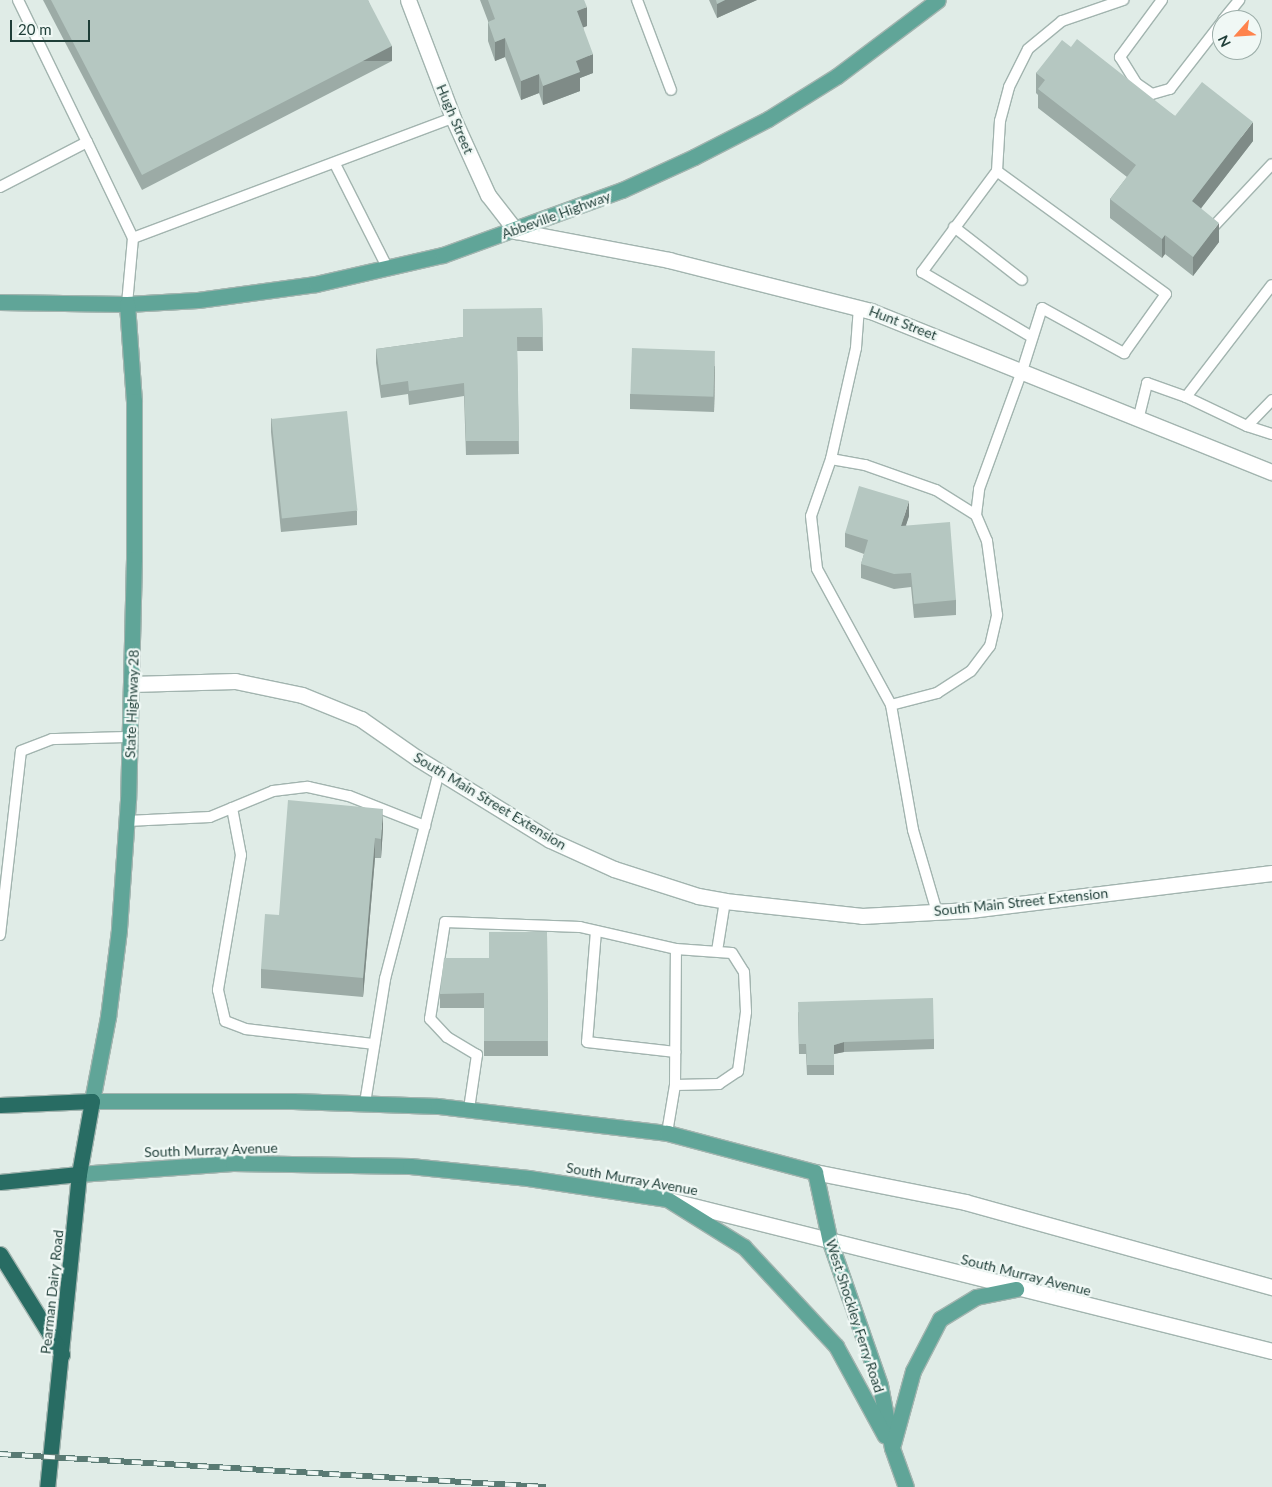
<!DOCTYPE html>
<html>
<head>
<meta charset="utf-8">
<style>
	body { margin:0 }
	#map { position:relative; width:1272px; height:1487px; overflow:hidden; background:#e0ece7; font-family:Lato,sans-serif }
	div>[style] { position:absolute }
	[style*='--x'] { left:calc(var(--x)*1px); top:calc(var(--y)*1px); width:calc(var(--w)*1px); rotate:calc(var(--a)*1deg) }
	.roads { filter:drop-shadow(1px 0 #a2b4af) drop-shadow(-1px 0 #a2b4af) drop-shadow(0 1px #a2b4af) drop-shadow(0 -1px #a2b4af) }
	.lane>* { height:10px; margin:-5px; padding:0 5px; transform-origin:5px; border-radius:5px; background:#fff }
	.street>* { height:15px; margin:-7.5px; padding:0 7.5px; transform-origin:7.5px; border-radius:7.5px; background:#fff }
	.secondary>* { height:15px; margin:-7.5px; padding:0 7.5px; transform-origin:7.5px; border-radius:7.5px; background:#fff }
	.primary>* { height:15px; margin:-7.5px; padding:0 7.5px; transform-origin:7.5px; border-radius:7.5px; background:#60a598 }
	.highway>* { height:15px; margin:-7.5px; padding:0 7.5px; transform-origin:7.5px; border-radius:7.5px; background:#286c63 }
	.rail>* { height:5.5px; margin-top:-2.75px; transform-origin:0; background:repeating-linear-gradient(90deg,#f0f8f5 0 11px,#597a73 0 22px); box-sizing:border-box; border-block:1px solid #597a73 }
	.wall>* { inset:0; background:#9caba6 }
	.shaded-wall>* { inset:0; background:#7f8b87; transform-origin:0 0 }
	.building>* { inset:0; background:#b5c7c1; transform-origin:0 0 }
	span { translate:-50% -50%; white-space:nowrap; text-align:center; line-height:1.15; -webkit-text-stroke:4.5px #f0f8f5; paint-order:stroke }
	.street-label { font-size:14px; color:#1f3e38 }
	.north { position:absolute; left:1212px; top:10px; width:50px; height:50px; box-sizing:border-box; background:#f0f8f5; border:1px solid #9caea9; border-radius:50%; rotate:244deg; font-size:14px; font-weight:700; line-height:20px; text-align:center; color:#1f3e38 }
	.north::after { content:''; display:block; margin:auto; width:18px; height:22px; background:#fe834c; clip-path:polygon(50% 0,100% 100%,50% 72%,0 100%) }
	.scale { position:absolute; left:10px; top:20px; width:80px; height:22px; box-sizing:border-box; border:2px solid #1f3e38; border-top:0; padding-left:6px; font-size:15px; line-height:18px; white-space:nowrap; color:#1f3e38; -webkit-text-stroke:4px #f0f8f5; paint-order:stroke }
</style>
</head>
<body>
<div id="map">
	<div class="roads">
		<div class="lane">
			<i style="--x:18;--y:0;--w:158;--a:64.1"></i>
			<i style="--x:637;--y:0;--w:96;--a:69.3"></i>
			<i style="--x:1162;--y:0;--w:71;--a:126.4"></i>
			<i style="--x:1120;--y:57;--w:31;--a:58"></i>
			<i style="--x:1136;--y:83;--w:19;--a:35"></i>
			<i style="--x:1152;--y:94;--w:19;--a:-16"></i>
			<i style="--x:1170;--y:89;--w:85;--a:-52.2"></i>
			<i style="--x:1223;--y:20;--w:26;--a:-51"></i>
			<i style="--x:335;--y:164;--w:118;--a:63.2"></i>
			<i style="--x:997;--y:171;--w:50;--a:-86.6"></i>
			<i style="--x:1000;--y:121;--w:35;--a:-75"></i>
			<i style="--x:1009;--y:87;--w:42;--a:-63.4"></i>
			<i style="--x:1028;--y:49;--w:44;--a:-39.5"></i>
			<i style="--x:1062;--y:21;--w:65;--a:-19"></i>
			<i style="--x:0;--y:187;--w:98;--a:-27.3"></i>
			<i style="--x:87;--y:142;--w:106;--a:64.4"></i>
			<i style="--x:133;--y:238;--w:66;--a:95.2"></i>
			<i style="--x:1215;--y:225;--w:83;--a:-46.9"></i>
			<i style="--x:954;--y:227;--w:86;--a:37.9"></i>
			<i style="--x:133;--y:238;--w:342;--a:-20.6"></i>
			<i style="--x:859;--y:307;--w:41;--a:94.2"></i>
			<i style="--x:856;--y:348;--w:114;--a:102.7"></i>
			<i style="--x:831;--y:459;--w:60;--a:109.3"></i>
			<i style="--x:811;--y:516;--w:53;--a:83.5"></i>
			<i style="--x:817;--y:569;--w:155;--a:61.4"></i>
			<i style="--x:891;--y:705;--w:127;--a:80"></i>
			<i style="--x:913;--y:830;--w:85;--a:73.7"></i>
			<i style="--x:1186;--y:397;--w:68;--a:25.4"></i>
			<i style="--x:1247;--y:426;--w:36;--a:-46"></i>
			<i style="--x:1138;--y:420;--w:38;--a:-76"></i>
			<i style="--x:1147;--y:383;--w:41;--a:19.7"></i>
			<i style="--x:1186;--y:397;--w:141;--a:-52.5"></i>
			<i style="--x:1247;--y:426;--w:26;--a:18"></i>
			<i style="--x:831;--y:459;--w:35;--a:10"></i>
			<i style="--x:865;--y:465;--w:75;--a:19.4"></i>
			<i style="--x:936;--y:490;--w:47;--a:32"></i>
			<i style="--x:891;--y:705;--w:48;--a:-14.6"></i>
			<i style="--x:937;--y:693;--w:40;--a:-32.9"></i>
			<i style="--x:971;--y:671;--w:31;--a:-53"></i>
			<i style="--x:990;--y:646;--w:32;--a:-77"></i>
			<i style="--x:997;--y:615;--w:75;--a:-97.7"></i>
			<i style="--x:987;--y:541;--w:28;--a:-113"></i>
			<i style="--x:976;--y:515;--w:26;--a:-83"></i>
			<i style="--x:979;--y:489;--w:126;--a:-70"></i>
			<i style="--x:1022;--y:371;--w:66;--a:-72.4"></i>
			<i style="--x:1042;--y:308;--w:94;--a:28.8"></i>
			<i style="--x:1124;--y:353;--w:72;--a:-54.6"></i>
			<i style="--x:1166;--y:294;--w:209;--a:-144"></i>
			<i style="--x:997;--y:171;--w:126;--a:126.6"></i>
			<i style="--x:922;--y:272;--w:128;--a:30.6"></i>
			<i style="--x:232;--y:808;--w:48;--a:79.2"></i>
			<i style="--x:241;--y:855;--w:137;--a:99.7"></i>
			<i style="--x:218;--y:990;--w:32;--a:77"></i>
			<i style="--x:225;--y:1021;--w:22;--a:21"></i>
			<i style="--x:246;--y:1029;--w:129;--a:6.7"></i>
			<i style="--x:127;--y:821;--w:83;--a:-2.8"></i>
			<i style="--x:210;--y:817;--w:68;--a:-22.4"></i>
			<i style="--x:273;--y:791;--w:35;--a:-7"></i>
			<i style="--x:308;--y:787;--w:42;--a:12.4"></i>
			<i style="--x:349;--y:796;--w:82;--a:21.5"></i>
			<i style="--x:596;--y:931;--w:111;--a:94.6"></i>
			<i style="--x:587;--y:1042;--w:89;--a:6.5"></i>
			<i style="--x:0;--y:935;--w:185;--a:-83.5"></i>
			<i style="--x:21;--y:751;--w:33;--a:-21"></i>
			<i style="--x:52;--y:739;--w:78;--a:-1.5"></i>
			<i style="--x:717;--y:951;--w:51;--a:-80.9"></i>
			<i style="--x:365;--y:1103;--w:126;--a:-80.8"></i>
			<i style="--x:385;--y:979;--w:214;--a:-75.4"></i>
			<i style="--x:469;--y:1109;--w:55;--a:-81.6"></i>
			<i style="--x:477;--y:1055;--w:35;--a:-149"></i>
			<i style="--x:447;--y:1037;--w:25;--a:-133"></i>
			<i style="--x:430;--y:1019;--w:98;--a:-81.2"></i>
			<i style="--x:445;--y:922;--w:135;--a:2.1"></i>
			<i style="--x:580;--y:927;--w:98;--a:12.9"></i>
			<i style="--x:667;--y:1133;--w:49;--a:-80.5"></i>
			<i style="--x:675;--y:1085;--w:136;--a:-89.6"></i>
			<i style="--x:676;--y:949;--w:56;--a:4.1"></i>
			<i style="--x:732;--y:953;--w:22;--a:58"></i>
			<i style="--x:744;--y:972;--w:40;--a:87.1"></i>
			<i style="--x:746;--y:1012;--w:60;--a:97.7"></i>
			<i style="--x:738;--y:1071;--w:23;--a:146"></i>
			<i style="--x:719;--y:1084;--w:44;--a:178.7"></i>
		</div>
		<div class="street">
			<i style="--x:408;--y:0;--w:126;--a:69.1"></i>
			<i style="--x:453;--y:118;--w:85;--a:65.6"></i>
			<i style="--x:488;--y:195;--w:46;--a:52.1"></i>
		</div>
		<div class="secondary">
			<i style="--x:516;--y:231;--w:156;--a:10.7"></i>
			<i style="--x:669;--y:260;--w:208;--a:14.2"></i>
			<i style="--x:871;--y:311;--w:432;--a:21.9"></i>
			<i style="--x:132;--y:684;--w:103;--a:-1.7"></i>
			<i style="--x:235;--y:681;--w:68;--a:11.8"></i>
			<i style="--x:302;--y:695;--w:64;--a:22.1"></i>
			<i style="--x:361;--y:719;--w:68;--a:34.9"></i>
			<i style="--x:417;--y:758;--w:156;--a:31.7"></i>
			<i style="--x:550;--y:840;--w:70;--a:24.4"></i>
			<i style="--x:614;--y:869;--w:88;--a:17.8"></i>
			<i style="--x:698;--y:896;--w:27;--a:10"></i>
			<i style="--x:725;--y:901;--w:138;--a:6.2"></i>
			<i style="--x:862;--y:916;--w:108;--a:-3.2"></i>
			<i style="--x:970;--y:910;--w:304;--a:-7"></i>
			<i style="--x:815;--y:1172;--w:153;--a:11.3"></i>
			<i style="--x:965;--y:1202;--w:319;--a:15.5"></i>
			<i style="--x:673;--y:1201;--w:617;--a:14.06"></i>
		</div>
		<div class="primary">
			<i style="--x:0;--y:302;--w:127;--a:0.9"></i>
			<i style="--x:127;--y:304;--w:71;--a:-3.2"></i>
			<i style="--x:198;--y:300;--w:119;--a:-7.7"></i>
			<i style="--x:316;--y:284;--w:130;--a:-12.9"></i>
			<i style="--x:443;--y:255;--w:190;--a:-20"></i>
			<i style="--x:622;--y:190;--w:79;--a:-24.6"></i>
			<i style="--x:694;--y:157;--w:83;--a:-27.2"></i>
			<i style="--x:768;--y:119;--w:81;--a:-31.9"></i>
			<i style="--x:837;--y:76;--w:126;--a:-37"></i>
			<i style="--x:127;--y:304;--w:97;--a:85.9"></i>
			<i style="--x:134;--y:401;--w:158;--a:90"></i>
			<i style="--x:134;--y:559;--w:241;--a:91.4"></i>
			<i style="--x:128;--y:800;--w:130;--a:94"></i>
			<i style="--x:119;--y:930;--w:88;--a:97.2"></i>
			<i style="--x:108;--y:1017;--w:86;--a:100.8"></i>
			<i style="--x:92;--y:1101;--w:201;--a:0"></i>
			<i style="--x:293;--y:1101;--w:145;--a:2"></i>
			<i style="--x:438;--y:1106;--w:231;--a:6.7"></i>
			<i style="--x:667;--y:1133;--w:153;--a:14.8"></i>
			<i style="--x:815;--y:1172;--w:72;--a:77.9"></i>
			<i style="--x:830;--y:1242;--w:151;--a:70.7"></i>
			<i style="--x:880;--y:1385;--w:64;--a:79.2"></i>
			<i style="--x:892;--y:1448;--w:41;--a:70.3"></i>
			<i style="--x:79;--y:1174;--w:154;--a:-4.1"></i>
			<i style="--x:233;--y:1163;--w:177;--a:1"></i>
			<i style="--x:410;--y:1166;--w:119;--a:5.8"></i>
			<i style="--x:528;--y:1178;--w:141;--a:8.6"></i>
			<i style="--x:667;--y:1199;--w:91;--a:31.9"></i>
			<i style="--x:744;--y:1247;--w:135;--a:47.1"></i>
			<i style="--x:836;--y:1346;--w:102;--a:61.4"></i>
			<i style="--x:893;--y:1444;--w:76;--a:-74.7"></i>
			<i style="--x:913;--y:1371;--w:59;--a:-62.6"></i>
			<i style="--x:940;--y:1319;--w:42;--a:-31.4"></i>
			<i style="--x:976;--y:1297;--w:41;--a:-11.3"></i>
		</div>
		<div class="highway">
			<i style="--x:0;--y:1105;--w:92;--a:-2.5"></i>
			<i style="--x:92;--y:1101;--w:74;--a:100.1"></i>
			<i style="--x:79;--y:1174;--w:315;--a:95.8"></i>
			<i style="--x:0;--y:1182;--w:79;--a:-5.8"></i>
			<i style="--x:0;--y:1254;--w:118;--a:58.2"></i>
		</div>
	</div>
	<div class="rail">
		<i style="--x:0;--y:1454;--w:547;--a:3.46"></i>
	</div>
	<div class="wall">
		<i style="clip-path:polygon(43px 0,368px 0,392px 61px,142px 190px)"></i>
		<i style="clip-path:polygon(480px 0,584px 0,587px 26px,583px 27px,593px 73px,580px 78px,580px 91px,543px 105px,539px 93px,521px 100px,505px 57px,495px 61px,488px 41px,488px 21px)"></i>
		<i style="clip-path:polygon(709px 0,757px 0,717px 18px)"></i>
		<i style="clip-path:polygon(1071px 47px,1175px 116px,1253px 141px,1201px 208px,1219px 242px,1193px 276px,1165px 254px,1162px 258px,1110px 218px,1110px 199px,1127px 177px,1038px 108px,1038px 95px,1036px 93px,1036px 73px)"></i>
		<i style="clip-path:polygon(542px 308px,543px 351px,517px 351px,519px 454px,466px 455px,464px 396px,409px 405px,408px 394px,381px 398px,376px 363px,376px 349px,463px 337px)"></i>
		<i style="clip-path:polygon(715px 366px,714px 412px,630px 409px,630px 394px)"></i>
		<i style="clip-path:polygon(271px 418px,357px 511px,357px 525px,281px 532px,271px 432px)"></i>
		<i style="clip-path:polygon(909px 516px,906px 525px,956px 600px,956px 615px,914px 618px,911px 587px,894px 589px,861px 578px,861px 564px,864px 554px,845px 547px,845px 533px)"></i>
		<i style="clip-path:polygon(383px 828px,381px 858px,375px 858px,363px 997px,261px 988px,261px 969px)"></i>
		<i style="clip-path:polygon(547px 932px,548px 1056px,484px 1056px,484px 1008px,440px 1008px,440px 994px,489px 958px)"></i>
		<i style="clip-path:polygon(798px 1012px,934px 1039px,934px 1049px,844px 1052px,834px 1054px,834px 1075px,807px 1075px,806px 1054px,799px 1054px)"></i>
	</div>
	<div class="shaded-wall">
		<i style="clip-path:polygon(725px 0,757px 0,717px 18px,717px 4px)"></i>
		<i style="clip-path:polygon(587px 7px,587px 26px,577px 30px,577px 11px)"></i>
		<i style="clip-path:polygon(505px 38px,505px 57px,495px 61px,495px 42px)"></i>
		<i style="left:392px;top:46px;width:15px;height:281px;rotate:90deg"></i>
		<i style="clip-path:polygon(593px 54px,593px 73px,580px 78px,580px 91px,543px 105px,543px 86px,576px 61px)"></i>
		<i style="clip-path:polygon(539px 74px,539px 93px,521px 100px,521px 81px)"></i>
		<i style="clip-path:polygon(1253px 122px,1253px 141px,1192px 220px,1192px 201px)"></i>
		<i style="clip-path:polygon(1219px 223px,1219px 242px,1193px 276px,1193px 257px)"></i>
		<i style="clip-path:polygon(1165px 235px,1165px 254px,1162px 258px,1162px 239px)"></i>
		<i style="clip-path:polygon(715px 351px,715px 366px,714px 412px,714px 397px)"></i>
		<i style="clip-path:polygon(909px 501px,909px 516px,901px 540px,901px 526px)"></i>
		<i style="clip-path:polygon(383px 809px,383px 828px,381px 858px,381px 839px)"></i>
		<i style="clip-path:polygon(375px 838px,375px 858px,363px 997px,363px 978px)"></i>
		<i style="clip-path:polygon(844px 1042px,844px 1052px,834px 1054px,834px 1045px)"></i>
	</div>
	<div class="building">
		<i style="clip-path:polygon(51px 0,368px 0,392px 46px,142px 175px)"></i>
		<i style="clip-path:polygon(488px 0,584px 0,587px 7px,577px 11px,593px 54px,576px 61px,580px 72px,543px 86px,539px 74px,521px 81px,505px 38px,495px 42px,488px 22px,495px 19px)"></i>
		<i style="clip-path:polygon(716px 0,725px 0,717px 4px)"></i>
		<i style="clip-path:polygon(1077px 39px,1175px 116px,1202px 82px,1253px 122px,1192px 201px,1219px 223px,1193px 257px,1165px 235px,1162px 239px,1110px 199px,1136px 165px,1038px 89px,1045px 80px,1036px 73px,1062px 40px,1071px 47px)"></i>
		<i style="clip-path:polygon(542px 308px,543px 337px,517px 337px,519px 441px,466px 441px,464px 383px,409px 391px,408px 381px,381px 385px,376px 349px,463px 337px,463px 309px)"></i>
		<i style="left:632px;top:348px;width:83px;height:46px;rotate:2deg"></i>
		<i style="left:347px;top:411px;width:100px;height:76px;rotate:84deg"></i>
		<i style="clip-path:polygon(859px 486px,909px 501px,901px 526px,950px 522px,956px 600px,914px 604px,911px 573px,894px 574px,861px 564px,868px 540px,845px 533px)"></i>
		<i style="clip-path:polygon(288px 800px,383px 809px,381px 839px,375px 838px,363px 978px,261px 969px,265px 914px,279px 915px)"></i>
		<i style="clip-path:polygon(489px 932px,547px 932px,548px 1041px,484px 1041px,484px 993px,440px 994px,444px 958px,489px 958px)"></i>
		<i style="clip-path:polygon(933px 998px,934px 1039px,844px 1042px,834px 1045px,834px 1065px,807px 1065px,806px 1044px,799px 1044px,798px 1002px)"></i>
	</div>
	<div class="street-label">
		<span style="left:455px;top:119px;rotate:67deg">Hugh Street</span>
		<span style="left:556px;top:215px;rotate:-20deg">Abbeville Highway</span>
		<span style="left:903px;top:323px;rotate:21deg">Hunt Street</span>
		<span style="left:132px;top:704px;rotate:-88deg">State Highway 28</span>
		<span style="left:490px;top:801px;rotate:31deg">South Main Street Extension</span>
		<span style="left:1021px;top:902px;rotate:-6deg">South Main Street Extension</span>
		<span style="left:211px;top:1150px;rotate:-2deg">South Murray Avenue</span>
		<span style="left:632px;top:1179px;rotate:10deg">South Murray Avenue</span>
		<span style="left:1026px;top:1275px;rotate:14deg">South Murray Avenue</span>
		<span style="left:52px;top:1292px;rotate:-84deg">Pearman Dairy Road</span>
		<span style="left:855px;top:1316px;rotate:72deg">West Shockley Ferry Road</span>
	</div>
	<div class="north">N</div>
	<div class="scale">20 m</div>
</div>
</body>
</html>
